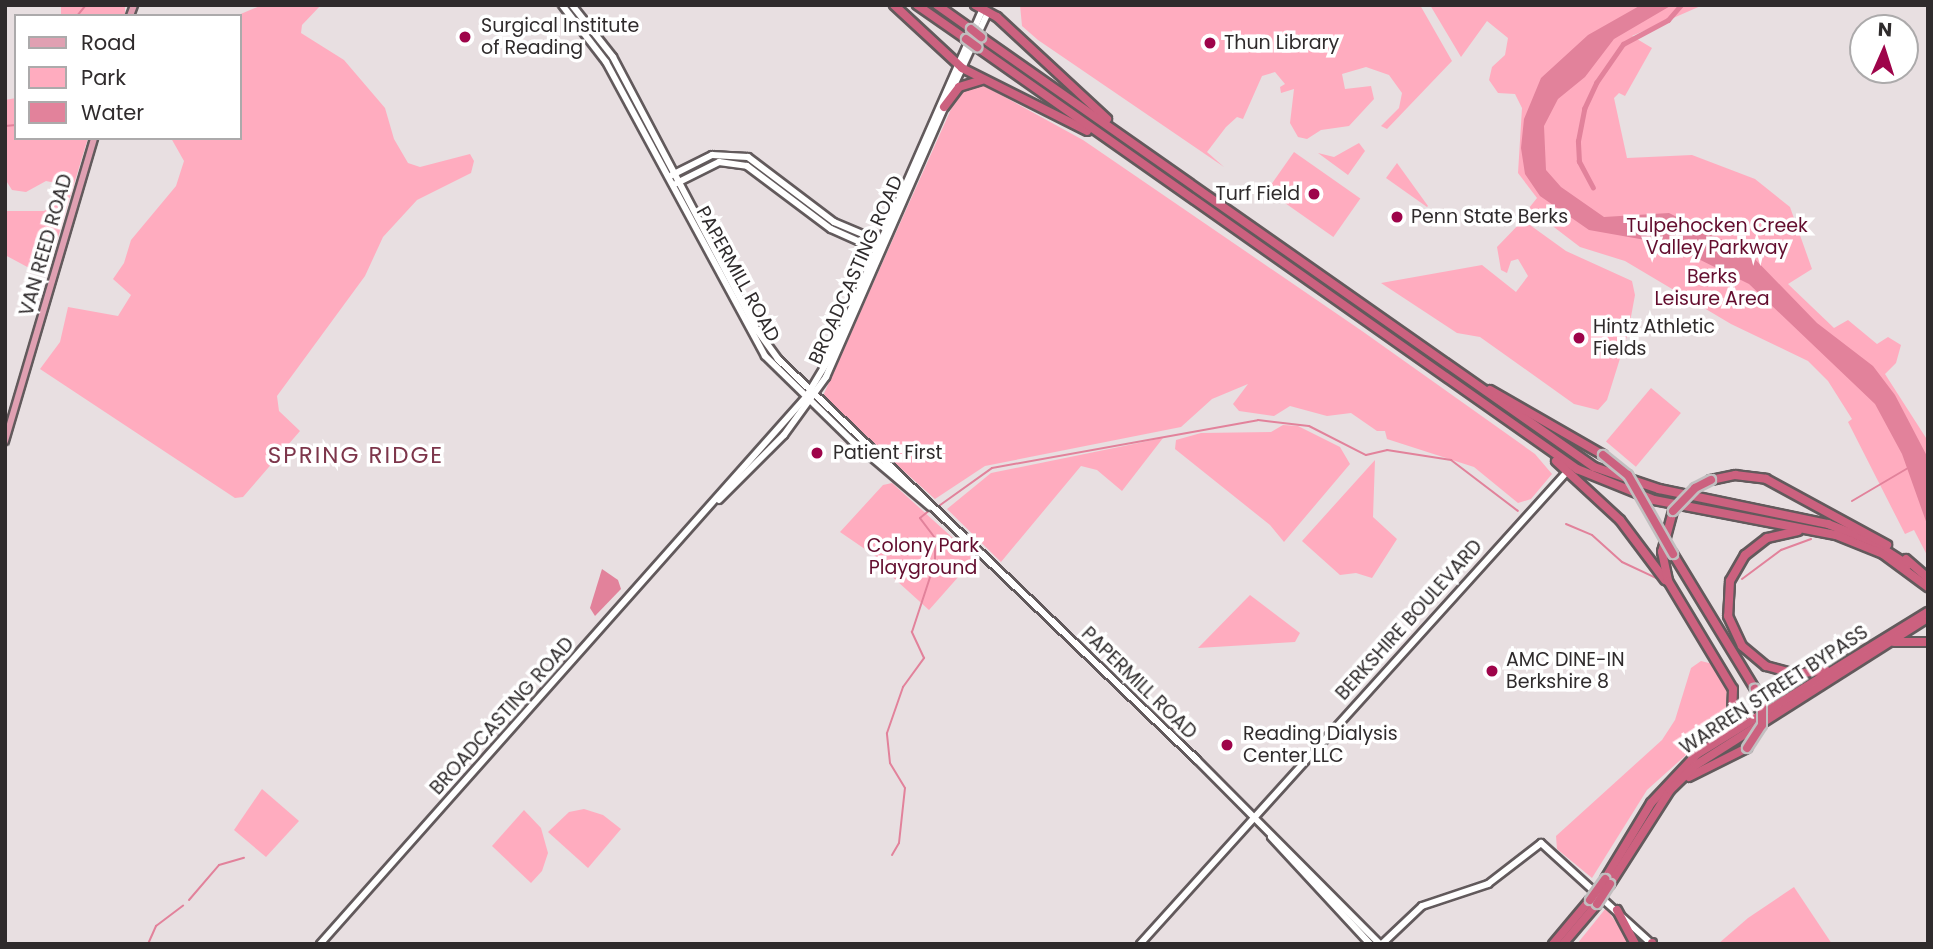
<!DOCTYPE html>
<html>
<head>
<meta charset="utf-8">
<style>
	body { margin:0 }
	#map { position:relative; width:1933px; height:949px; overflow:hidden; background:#e8dfe1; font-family:Poppins,sans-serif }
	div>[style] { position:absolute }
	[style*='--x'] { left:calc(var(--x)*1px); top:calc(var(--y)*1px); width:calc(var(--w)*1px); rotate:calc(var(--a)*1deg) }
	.green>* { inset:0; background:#ffacbf; transform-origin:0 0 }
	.water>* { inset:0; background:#e2829b }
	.stream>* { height:2px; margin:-1px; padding:0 1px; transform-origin:1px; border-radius:1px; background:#e2829b }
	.canal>* { height:4.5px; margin:-2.25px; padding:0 2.25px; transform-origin:2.25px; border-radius:2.25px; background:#e2829b }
	.roads { filter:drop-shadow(2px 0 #625a5c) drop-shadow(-2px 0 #625a5c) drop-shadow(0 2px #625a5c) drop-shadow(0 -2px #625a5c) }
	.secondary>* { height:6px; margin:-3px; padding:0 3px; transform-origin:3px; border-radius:3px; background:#fff }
	.primary>* { height:6px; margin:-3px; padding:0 3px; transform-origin:3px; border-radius:3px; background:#e0a0b2 }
	.highway>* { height:8px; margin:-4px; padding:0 4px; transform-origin:4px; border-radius:4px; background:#cc617f }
	.bridges { filter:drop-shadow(2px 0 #c1bfc0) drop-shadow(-2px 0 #c1bfc0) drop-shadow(0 2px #c1bfc0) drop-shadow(0 -2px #c1bfc0) }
	.highway-bridge>* { height:8px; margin:-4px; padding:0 4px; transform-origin:4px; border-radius:4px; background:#cc617f }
	.dots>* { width:19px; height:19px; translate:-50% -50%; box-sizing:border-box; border:4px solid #fff; border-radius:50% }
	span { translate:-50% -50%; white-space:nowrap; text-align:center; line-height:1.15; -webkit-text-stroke:7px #fff; paint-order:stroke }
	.poi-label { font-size:19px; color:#2f2b2c }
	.left { translate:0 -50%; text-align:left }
	.right { translate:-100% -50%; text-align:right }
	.park-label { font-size:19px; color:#630d2e }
	.street-label { font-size:19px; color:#2f2b2c }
	.quarter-label { font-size:23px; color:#7d364b; letter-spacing:2px }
	.frame { position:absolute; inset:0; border:7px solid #2f2b2c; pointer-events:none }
	.legend { position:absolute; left:14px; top:14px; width:228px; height:126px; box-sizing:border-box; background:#fff; border:2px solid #acaaab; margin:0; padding:9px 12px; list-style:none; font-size:21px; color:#2f2b2c }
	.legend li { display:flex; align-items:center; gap:14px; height:35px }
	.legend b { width:35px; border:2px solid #acaaab }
	.north { position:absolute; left:1849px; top:14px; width:70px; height:70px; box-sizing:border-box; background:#fff; border:2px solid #acaaab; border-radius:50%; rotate:3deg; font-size:19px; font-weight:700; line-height:28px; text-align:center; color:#2f2b2c }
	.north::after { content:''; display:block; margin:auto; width:24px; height:32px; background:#9e044a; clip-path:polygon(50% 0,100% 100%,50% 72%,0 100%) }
</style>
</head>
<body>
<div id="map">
	<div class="green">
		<i style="left:61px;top:5px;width:64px;height:13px"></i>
		<i style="clip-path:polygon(262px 5px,321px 5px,302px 25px,301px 33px,344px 60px,385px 108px,394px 139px,408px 163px,420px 167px,470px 154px,474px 161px,471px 173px,417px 200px,383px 237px,365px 276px,277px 396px,279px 411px,300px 431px,243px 497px,235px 498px,40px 369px,60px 342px,68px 307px,118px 316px,131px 295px,113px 279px,124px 263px,131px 240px,176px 186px,184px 161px,171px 138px,240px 138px,240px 16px,236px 16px)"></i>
		<i style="clip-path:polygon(1020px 5px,1420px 5px,1452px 61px,1387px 129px,1381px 126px,1399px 108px,1402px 93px,1389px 75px,1366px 67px,1342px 74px,1345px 89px,1371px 86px,1374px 99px,1349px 126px,1321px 130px,1307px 139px,1298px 137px,1290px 123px,1294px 89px,1281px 93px,1280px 87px,1285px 84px,1275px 72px,1262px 76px,1243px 119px,1237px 117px,1226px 127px,1207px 152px,1224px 167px,1038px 40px,1022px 26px)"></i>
		<i style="clip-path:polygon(1430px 5px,1703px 5px,1632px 36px,1652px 48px,1625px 96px,1619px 93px,1614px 98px,1627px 158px,1692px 155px,1755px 179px,1790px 207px,1812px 269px,1788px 284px,1834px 328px,1848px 320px,1877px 344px,1888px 337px,1901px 345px,1896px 363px,1885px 374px,1928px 441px,1928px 557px,1914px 530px,1905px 534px,1848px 422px,1852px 419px,1828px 381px,1808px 361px,1731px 324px,1625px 261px,1580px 247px,1529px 208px,1537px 198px,1518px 173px,1522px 108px,1515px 94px,1498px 93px,1489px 80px,1492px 67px,1505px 55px,1508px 38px,1487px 21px,1461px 57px)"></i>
		<i style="clip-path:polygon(981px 84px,1083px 140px,1362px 331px,1535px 454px,1552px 474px,1531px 499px,1518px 503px,1474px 467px,1387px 439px,1385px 431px,1377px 431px,1351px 413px,1327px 416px,1290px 406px,1274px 416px,1239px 411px,1233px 404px,1248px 384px,1212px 399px,1181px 427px,985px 466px,935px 499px,822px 398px,952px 107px,962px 91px)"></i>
		<i style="clip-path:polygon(16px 98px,16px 138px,88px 138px,46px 277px,5px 255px,5px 211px,44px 211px,63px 197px,63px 187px,56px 183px,46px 181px,26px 192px,12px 190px,5px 179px,5px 100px)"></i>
		<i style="clip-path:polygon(1359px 143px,1365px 151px,1348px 175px,1318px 153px,1334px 157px)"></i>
		<i style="left:1294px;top:152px;width:81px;height:47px;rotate:35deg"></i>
		<i style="clip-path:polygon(1397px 163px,1428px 206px,1427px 207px,1386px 178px)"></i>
		<i style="clip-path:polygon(1523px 220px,1566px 251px,1632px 281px,1635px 295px,1628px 333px,1607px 400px,1598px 410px,1574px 404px,1480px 337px,1457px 333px,1381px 283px,1482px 265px,1516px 292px,1528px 276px,1518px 259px,1511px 261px,1507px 273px,1501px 270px,1497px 247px)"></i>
		<i style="left:1651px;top:388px;width:39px;height:70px;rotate:40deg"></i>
		<i style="clip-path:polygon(1283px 425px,1298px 426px,1340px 447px,1350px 464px,1284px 542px,1270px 525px,1175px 449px,1176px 440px,1201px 433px,1271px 432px)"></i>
		<i style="clip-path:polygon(1163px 438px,1122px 491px,1097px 470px,1081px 466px,1001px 562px,947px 509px,991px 473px)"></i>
		<i style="clip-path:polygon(1375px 460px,1373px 517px,1397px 539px,1372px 578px,1356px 573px,1340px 575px,1302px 541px)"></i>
		<i style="clip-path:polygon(892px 483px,975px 558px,929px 610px,876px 562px,878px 558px,840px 532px,883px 485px)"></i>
		<i style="clip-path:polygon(1250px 595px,1300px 633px,1295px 642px,1198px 648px)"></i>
		<i style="clip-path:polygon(1701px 661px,1713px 664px,1727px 686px,1726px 719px,1647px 790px,1592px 878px,1557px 849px,1556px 836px,1662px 740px,1675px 720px,1691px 668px)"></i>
		<i style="clip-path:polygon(262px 789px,299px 821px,266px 857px,234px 830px)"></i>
		<i style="clip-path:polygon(584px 809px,603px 815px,621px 829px,588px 868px,548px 832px,569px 812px)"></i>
		<i style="clip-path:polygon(524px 810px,541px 828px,548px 853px,542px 871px,531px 883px,492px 846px)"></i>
		<i style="clip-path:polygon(1794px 887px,1832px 944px,1718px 944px,1748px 918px)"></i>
		<i style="clip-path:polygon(1606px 908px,1631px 944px,1577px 944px)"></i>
	</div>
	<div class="water">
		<i style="clip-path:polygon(1641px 5px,1672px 5px,1614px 39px,1585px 77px,1558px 99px,1544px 126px,1546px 170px,1561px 187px,1604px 217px,1669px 213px,1750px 254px,1817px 323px,1873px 366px,1895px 395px,1928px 458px,1928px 527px,1902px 454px,1875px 404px,1749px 284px,1668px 244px,1589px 230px,1540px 196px,1525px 174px,1521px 148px,1524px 119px,1541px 78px,1588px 35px)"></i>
		<i style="clip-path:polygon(602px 569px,618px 580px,621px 589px,595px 616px,590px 608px)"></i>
	</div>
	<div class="stream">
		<i style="--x:77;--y:16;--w:14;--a:-51"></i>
		<i style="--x:5;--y:126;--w:11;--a:-5"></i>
		<i style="--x:1852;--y:501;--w:65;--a:-30.5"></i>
		<i style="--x:936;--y:508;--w:69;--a:-35.5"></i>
		<i style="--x:992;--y:468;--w:270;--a:-10.2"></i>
		<i style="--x:1258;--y:420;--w:51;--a:6.7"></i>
		<i style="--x:1309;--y:426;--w:64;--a:27"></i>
		<i style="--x:1366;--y:455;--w:22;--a:-13"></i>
		<i style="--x:1387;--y:450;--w:65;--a:8.9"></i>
		<i style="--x:1451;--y:460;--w:84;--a:37.3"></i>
		<i style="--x:1566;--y:524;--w:28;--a:23"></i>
		<i style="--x:1592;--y:535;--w:40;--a:42"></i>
		<i style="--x:1622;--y:562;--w:38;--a:25"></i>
		<i style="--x:1742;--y:579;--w:49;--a:-36.6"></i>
		<i style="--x:1781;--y:550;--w:32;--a:-20"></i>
		<i style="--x:892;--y:855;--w:14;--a:-60"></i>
		<i style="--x:899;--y:843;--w:55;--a:-83.8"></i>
		<i style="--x:905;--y:788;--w:29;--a:-121"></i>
		<i style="--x:890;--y:763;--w:30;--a:-96"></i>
		<i style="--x:887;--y:733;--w:49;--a:-70.8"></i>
		<i style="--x:903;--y:687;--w:36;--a:-54"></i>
		<i style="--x:924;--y:658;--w:29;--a:-115"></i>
		<i style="--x:912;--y:632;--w:74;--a:-71.8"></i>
		<i style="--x:935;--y:562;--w:24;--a:-90"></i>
		<i style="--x:935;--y:538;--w:25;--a:-127"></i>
		<i style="--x:920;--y:518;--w:13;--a:-39"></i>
		<i style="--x:189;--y:900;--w:46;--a:-49.4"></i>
		<i style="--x:219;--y:865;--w:26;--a:-16"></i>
		<i style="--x:148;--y:944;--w:20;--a:-66"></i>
		<i style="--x:156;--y:926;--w:34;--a:-37"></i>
	</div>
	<div class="canal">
		<i style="--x:1593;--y:188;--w:30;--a:-118"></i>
		<i style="--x:1579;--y:162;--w:21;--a:-93"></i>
		<i style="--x:1578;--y:141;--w:33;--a:-79"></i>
		<i style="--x:1584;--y:109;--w:29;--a:-65"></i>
		<i style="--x:1596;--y:83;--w:47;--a:-55.3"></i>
		<i style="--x:1623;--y:44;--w:51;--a:-28.1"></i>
		<i style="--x:1668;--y:20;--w:20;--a:-49"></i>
	</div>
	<div class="roads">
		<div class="secondary">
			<i style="--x:562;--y:5;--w:72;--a:52.3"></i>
			<i style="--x:606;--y:62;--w:334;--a:61.6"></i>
			<i style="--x:765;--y:356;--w:122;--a:44.3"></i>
			<i style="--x:852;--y:441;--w:102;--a:40.2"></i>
			<i style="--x:572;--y:5;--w:66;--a:51.7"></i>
			<i style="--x:613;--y:57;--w:309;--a:62.2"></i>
			<i style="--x:757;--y:330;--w:36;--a:54"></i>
			<i style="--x:778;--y:359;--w:580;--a:43.74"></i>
			<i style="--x:1197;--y:760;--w:260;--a:45.2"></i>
			<i style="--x:950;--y:94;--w:90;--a:-65.1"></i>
			<i style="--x:672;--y:175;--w:45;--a:-26.6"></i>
			<i style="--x:712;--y:155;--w:36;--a:3"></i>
			<i style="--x:748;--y:157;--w:108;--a:37.1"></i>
			<i style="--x:834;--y:222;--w:49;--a:22.9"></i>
			<i style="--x:677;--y:183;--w:47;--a:-26.6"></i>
			<i style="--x:719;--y:162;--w:28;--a:8"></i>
			<i style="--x:747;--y:166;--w:105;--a:36.9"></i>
			<i style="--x:831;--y:229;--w:49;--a:24"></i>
			<i style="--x:719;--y:500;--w:92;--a:-45"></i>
			<i style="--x:784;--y:435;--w:72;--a:-54.1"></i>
			<i style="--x:826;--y:377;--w:298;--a:-66.3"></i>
			<i style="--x:1271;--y:837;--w:146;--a:47.2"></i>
			<i style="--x:320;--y:944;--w:732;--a:-48.38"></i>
			<i style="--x:806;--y:397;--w:47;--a:-59"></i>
			<i style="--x:830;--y:357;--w:380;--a:-66.3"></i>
			<i style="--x:1140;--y:944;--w:632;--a:-47.88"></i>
			<i style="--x:1382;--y:944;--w:55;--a:-43.5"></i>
			<i style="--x:1422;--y:906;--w:70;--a:-18.4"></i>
			<i style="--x:1488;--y:884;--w:67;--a:-37.7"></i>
			<i style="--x:1541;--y:843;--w:150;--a:42.3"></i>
		</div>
		<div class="primary">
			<i style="--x:130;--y:16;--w:12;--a:-70"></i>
			<i style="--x:5;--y:441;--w:316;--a:-73.6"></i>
		</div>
		<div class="highway">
			<i style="--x:894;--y:5;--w:93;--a:42.8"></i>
			<i style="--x:962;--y:68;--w:140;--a:26.7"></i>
			<i style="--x:917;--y:5;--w:60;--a:34.8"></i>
			<i style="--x:937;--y:5;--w:42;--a:35.2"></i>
			<i style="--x:975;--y:5;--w:25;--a:29"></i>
			<i style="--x:997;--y:17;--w:150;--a:42.8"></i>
			<i style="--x:981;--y:37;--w:749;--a:35.05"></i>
			<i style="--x:1594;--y:467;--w:69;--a:18.7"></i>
			<i style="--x:1659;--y:489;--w:173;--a:11.7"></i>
			<i style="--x:1828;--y:524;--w:46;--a:21.6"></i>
			<i style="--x:1871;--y:541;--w:44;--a:33"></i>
			<i style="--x:977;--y:47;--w:734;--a:35.12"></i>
			<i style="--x:1577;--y:469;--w:83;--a:21.9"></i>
			<i style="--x:1654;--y:500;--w:185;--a:10.9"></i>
			<i style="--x:1836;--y:535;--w:51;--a:22"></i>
			<i style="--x:1883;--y:554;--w:56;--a:36.3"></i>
			<i style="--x:944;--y:107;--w:25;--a:-53"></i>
			<i style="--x:959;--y:87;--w:24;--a:-17"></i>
			<i style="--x:1490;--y:390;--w:130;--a:29.9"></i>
			<i style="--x:1556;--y:461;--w:87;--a:42.7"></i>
			<i style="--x:1620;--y:520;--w:75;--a:53.1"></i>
			<i style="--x:1711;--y:480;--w:25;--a:-12"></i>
			<i style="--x:1735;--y:475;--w:31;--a:7"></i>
			<i style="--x:1766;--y:479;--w:138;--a:28.6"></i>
			<i style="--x:1673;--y:511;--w:42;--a:105"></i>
			<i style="--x:1662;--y:552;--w:30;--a:78"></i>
			<i style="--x:1668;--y:581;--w:126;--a:59"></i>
			<i style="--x:1733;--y:689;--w:26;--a:92"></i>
			<i style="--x:1732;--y:715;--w:27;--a:124"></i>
			<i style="--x:1798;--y:531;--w:32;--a:167"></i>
			<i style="--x:1767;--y:538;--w:28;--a:142"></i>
			<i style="--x:1745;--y:555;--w:30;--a:120"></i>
			<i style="--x:1730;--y:581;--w:35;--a:93"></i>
			<i style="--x:1728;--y:616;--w:33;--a:65"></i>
			<i style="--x:1742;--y:646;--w:31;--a:40"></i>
			<i style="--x:1766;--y:666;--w:30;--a:15"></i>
			<i style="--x:1795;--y:674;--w:31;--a:-7"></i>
			<i style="--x:1673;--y:554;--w:158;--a:58.7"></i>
			<i style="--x:1906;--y:559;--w:29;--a:41"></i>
			<i style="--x:1894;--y:642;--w:34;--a:0"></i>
			<i style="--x:1689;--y:777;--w:65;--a:-26.6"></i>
			<i style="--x:1605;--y:879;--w:89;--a:-58.8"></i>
			<i style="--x:1651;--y:803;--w:67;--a:-46.8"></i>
			<i style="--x:1697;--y:754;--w:271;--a:-31.6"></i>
			<i style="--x:1610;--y:884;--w:112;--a:-57.4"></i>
			<i style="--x:1670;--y:790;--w:36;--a:-44"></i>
			<i style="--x:1696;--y:765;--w:269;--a:-32.4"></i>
			<i style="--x:1617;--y:910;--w:38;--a:62"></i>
			<i style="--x:1553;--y:944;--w:57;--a:-49.9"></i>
			<i style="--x:1563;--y:944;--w:52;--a:-49.6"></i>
			<i style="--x:1652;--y:944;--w:1;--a:-90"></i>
		</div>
	</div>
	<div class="bridges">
		<div class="highway-bridge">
			<i style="--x:971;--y:29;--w:13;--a:39"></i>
			<i style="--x:966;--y:39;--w:14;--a:36"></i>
			<i style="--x:1603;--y:455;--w:32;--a:39"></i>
			<i style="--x:1628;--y:475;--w:91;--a:60.3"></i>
			<i style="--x:1673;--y:511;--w:32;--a:-46"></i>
			<i style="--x:1695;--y:488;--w:18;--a:-27"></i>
			<i style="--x:1747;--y:748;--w:27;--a:-57"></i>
			<i style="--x:1762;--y:725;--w:21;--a:-90"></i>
			<i style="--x:1762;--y:704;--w:17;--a:-115"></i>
			<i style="--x:1590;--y:900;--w:26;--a:-54"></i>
			<i style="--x:1597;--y:904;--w:24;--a:-57"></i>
		</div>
	</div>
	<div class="dots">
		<i style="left:465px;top:37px;background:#9e044a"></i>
		<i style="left:1210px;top:43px;background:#9e044a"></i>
		<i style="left:1314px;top:194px;background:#9e044a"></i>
		<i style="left:1397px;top:217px;background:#9e044a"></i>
		<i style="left:1579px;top:338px;background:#9e044a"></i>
		<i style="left:817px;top:453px;background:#9e044a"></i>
		<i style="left:1492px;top:671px;background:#9e044a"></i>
		<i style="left:1227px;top:745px;background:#9e044a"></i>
	</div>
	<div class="poi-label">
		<span class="left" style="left:481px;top:37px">Surgical Institute<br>of Reading</span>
		<span class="left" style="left:1224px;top:43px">Thun Library</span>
		<span class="right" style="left:1300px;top:194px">Turf Field</span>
		<span class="left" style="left:1411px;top:217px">Penn State Berks</span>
		<span class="left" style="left:1593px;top:338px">Hintz Athletic<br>Fields</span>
		<span class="left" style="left:833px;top:453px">Patient First</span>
		<span class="left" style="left:1506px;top:671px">AMC DINE-IN<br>Berkshire 8</span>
		<span class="left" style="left:1243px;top:745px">Reading Dialysis<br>Center LLC</span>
	</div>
	<div class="park-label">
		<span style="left:1717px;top:237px">Tulpehocken Creek<br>Valley Parkway</span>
		<span style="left:1712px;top:288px">Berks<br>Leisure Area</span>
		<span style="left:923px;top:557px">Colony Park<br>Playground</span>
	</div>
	<div class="street-label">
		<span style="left:46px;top:245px;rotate:-74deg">VAN REED ROAD</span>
		<span style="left:856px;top:270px;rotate:-66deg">BROADCASTING ROAD</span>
		<span style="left:738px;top:274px;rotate:61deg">PAPERMILL ROAD</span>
		<span style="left:1409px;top:620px;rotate:-48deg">BERKSHIRE BOULEVARD</span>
		<span style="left:1139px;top:683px;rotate:44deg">PAPERMILL ROAD</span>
		<span style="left:1774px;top:690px;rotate:-33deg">WARREN STREET BYPASS</span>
		<span style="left:502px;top:716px;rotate:-48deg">BROADCASTING ROAD</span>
	</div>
	<div class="quarter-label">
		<span style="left:356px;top:455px">SPRING RIDGE</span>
	</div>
	<div class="frame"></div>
	<ul class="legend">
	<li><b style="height:9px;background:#e0a0b2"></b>Road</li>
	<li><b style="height:19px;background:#ffacbf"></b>Park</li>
	<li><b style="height:19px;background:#e2829b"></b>Water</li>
	</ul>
	<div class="north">N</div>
</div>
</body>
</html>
